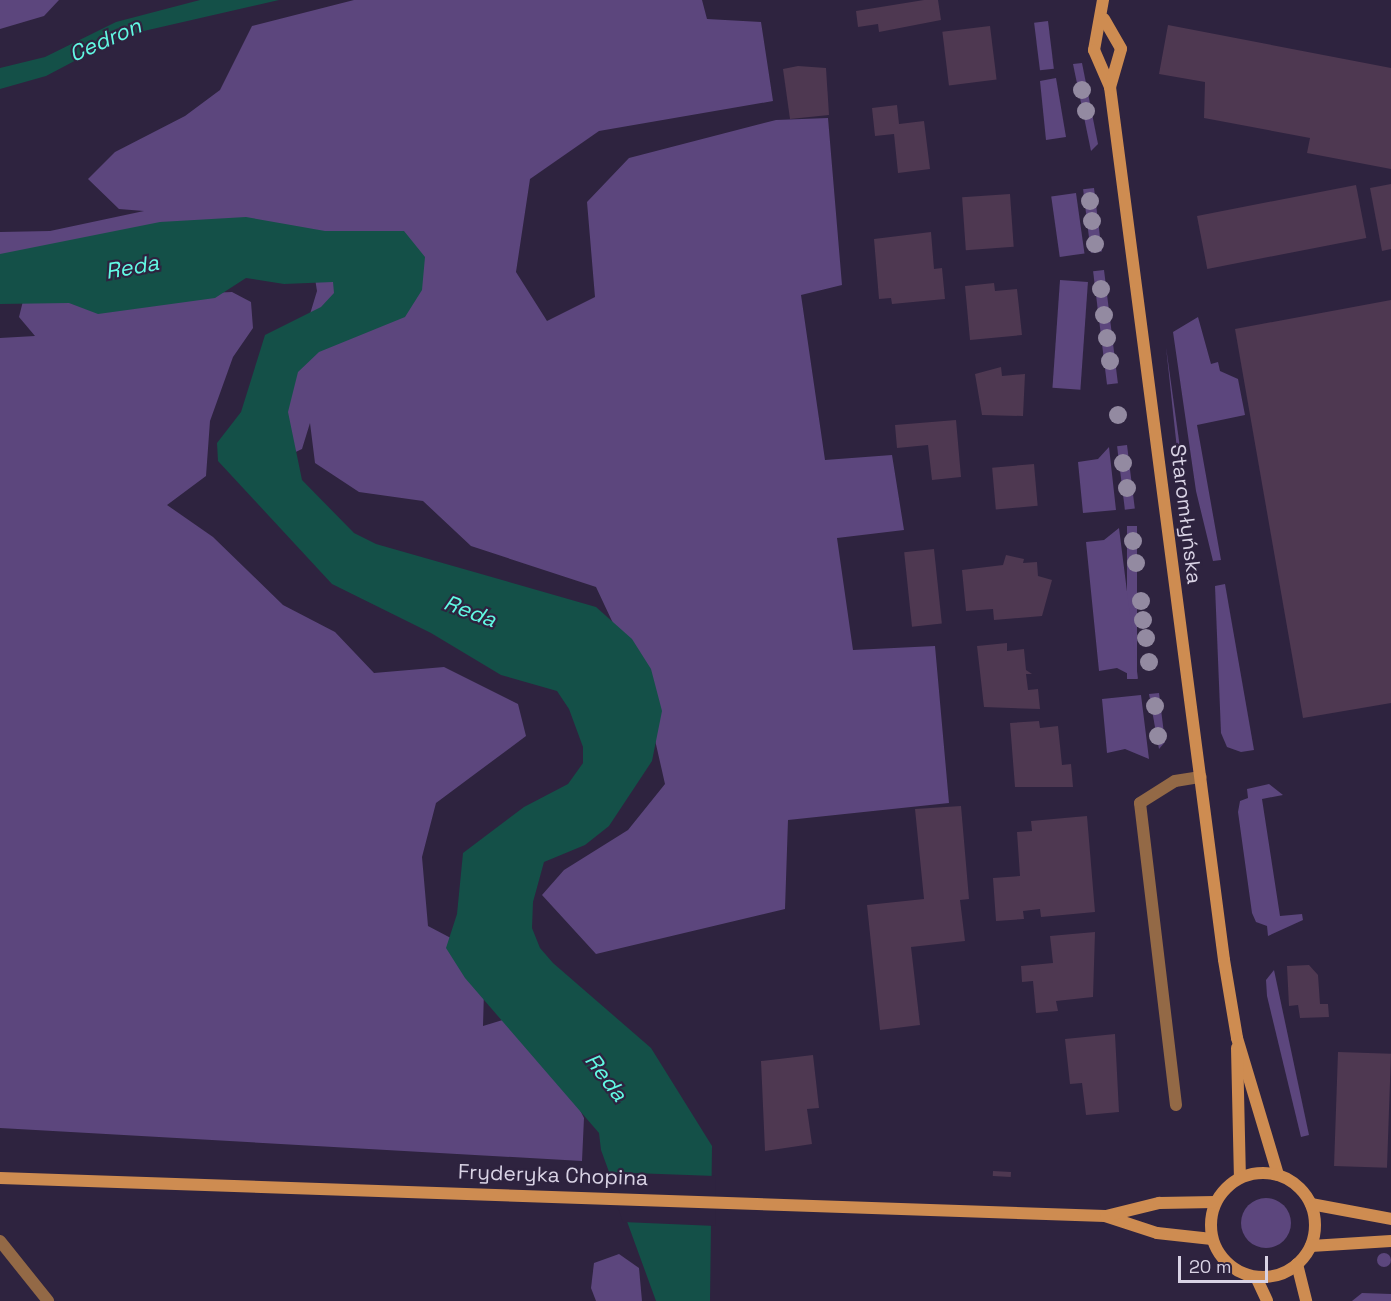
<!DOCTYPE html>
<html>
<head>
<meta charset="utf-8">
<style>
	body { margin:0 }
	#map { position:relative; width:1391px; height:1301px; overflow:hidden; background:#2e233f; font-family:"Space Grotesk",sans-serif }
	div>[style] { position:absolute }
	[style*='--x'] { left:calc(var(--x)*1px); top:calc(var(--y)*1px); width:calc(var(--w)*1px); rotate:calc(var(--a)*1deg) }
	.green>* { inset:0; background:#5c467d; transform-origin:0 0 }
	.round { border-radius:50% }
	.water>* { inset:0; background:#145048 }
	.pier>* { inset:0; background:#2e233f }
	.building>* { inset:0; background:#4e3851; transform-origin:0 0 }
	.lane>* { height:12px; margin:-6px; padding:0 6px; transform-origin:6px; border-radius:6px; background:#936946 }
	.secondary>* { height:12px; margin:-6px; padding:0 6px; transform-origin:6px; border-radius:6px; background:#ce8c51 }
	.secondary>.ring { margin:-6px; padding:0; box-sizing:content-box; background:none; border:12px solid #ce8c51; border-radius:50% }
	.trees>* { width:18px; height:18px; margin:-9px; border-radius:50%; background:#938aa1 }
	span { translate:-50% -50%; white-space:nowrap; text-align:center; line-height:1.15; -webkit-text-stroke:4.5px #2e233f; paint-order:stroke }
	.street-label { font-size:21px; color:#d9d3e5 }
	.water-label { font-size:22px; color:#62fae4; font-style:italic }
	.scale { position:absolute; left:1178px; top:1256px; width:90px; height:27px; box-sizing:border-box; border:3px solid #d9d3e5; border-top:0; padding-left:8px; font-size:18px; line-height:21px; white-space:nowrap; color:#d9d3e5; -webkit-text-stroke:4px #2e233f; paint-order:stroke }
</style>
</head>
<body>
<div id="map">
	<div class="green">
		<i style="clip-path:polygon(0 0,59px 0,44px 16px,0 29px)"></i>
		<i style="clip-path:polygon(354px 0,702px 0,707px 19px,761px 22px,773px 101px,599px 131px,530px 179px,516px 272px,547px 321px,595px 297px,587px 202px,629px 158px,776px 120px,828px 118px,842px 285px,801px 295px,825px 460px,892px 455px,904px 530px,837px 538px,853px 650px,935px 646px,949px 803px,788px 820px,785px 909px,596px 954px,542px 895px,564px 870px,628px 830px,665px 784px,643px 687px,596px 587px,471px 546px,423px 501px,359px 492px,315px 463px,310px 423px,302px 449px,285px 457px,277px 423px,317px 291px,312px 260px,0 258px,0 232px,50px 231px,144px 211px,119px 209px,88px 179px,115px 152px,185px 116px,220px 90px,252px 26px)"></i>
		<i style="left:1048px;top:21px;width:48px;height:14px;rotate:83deg"></i>
		<i style="clip-path:polygon(1082px 63px,1098px 144px,1091px 151px,1073px 64px)"></i>
		<i style="clip-path:polygon(1056px 78px,1066px 137px,1046px 140px,1040px 81px)"></i>
		<i style="left:1094px;top:188px;width:64px;height:11px;rotate:83deg"></i>
		<i style="left:1076px;top:193px;width:61px;height:25px;rotate:82deg"></i>
		<i style="left:1104px;top:270px;width:114px;height:11px;rotate:83deg"></i>
		<i style="left:1060px;top:280px;width:28px;height:108px;rotate:4deg"></i>
		<i style="clip-path:polygon(232px 292px,251px 302px,253px 328px,233px 357px,210px 421px,206px 476px,167px 505px,213px 537px,283px 605px,335px 632px,374px 673px,444px 667px,518px 704px,526px 736px,436px 803px,422px 857px,428px 926px,485px 956px,483px 1026px,516px 1016px,548px 1046px,584px 1118px,582px 1161px,0 1128px,0 338px,35px 336px,19px 317px,23px 301px)"></i>
		<i style="clip-path:polygon(1198px 317px,1211px 364px,1218px 362px,1220px 371px,1238px 379px,1245px 415px,1197px 425px,1221px 560px,1213px 561px,1196px 491px,1173px 332px)"></i>
		<i style="clip-path:polygon(1166px 347px,1186px 491px,1180px 477px)"></i>
		<i style="left:1127px;top:445px;width:64px;height:10px;rotate:83deg"></i>
		<i style="clip-path:polygon(1109px 447px,1116px 510px,1083px 513px,1078px 462px,1098px 459px)"></i>
		<i style="left:1127px;top:526px;width:10px;height:153px"></i>
		<i style="clip-path:polygon(1119px 528px,1138px 679px,1117px 668px,1099px 671px,1086px 542px,1104px 540px)"></i>
		<i style="clip-path:polygon(1225px 584px,1254px 750px,1241px 752px,1227px 747px,1221px 733px,1215px 586px)"></i>
		<i style="clip-path:polygon(1159px 693px,1165px 742px,1159px 749px,1149px 694px)"></i>
		<i style="clip-path:polygon(1141px 695px,1149px 759px,1125px 749px,1107px 753px,1102px 699px)"></i>
		<i style="clip-path:polygon(1269px 784px,1283px 795px,1262px 799px,1280px 916px,1302px 914px,1303px 920px,1268px 936px,1267px 926px,1256px 922px,1252px 913px,1238px 812px,1240px 801px,1248px 798px,1247px 789px)"></i>
		<i style="clip-path:polygon(1274px 970px,1309px 1135px,1301px 1137px,1267px 996px,1266px 980px)"></i>
		<i class="round" style="left:1241px;top:1198px;width:50px;height:50px"></i>
		<i class="round" style="left:1377px;top:1253px;width:14px;height:14px"></i>
		<i style="clip-path:polygon(619px 1254px,639px 1268px,642px 1301px,596px 1301px,591px 1288px,594px 1263px)"></i>
		<i style="clip-path:polygon(1362px 1293px,1391px 1294px,1391px 1301px,1352px 1301px)"></i>
	</div>
	<div class="water">
		<i style="clip-path:polygon(200px 0,279px 0,122px 36px,46px 76px,0 89px,0 68px,45px 57px,116px 22px)"></i>
		<i style="clip-path:polygon(246px 217px,325px 231px,404px 231px,425px 257px,422px 290px,405px 317px,319px 352px,298px 372px,288px 412px,302px 480px,354px 533px,376px 544px,596px 607px,632px 639px,651px 669px,662px 711px,652px 761px,609px 826px,585px 845px,544px 862px,533px 902px,532px 928px,540px 948px,553px 963px,651px 1048px,712px 1146px,710px 1301px,656px 1301px,601px 1150px,599px 1133px,465px 978px,446px 948px,457px 914px,463px 853px,524px 807px,568px 784px,583px 763px,583px 747px,569px 709px,557px 691px,501px 675px,431px 633px,332px 584px,218px 461px,217px 443px,241px 412px,265px 335px,321px 307px,334px 293px,333px 282px,284px 284px,246px 278px,215px 298px,98px 314px,69px 303px,0 304px,0 254px,160px 222px)"></i>
	</div>
	<div class="pier">
		<i style="clip-path:polygon(605px 1172px,715px 1176px,716px 1226px,623px 1222px)"></i>
	</div>
	<div class="building">
		<i style="clip-path:polygon(924px 0,938px 0,941px 20px,879px 32px,878px 24px,858px 27px,856px 11px)"></i>
		<i style="clip-path:polygon(1168px 25px,1391px 68px,1391px 169px,1307px 153px,1310px 138px,1204px 118px,1205px 82px,1159px 74px)"></i>
		<i style="left:990px;top:26px;width:54px;height:48px;rotate:83deg"></i>
		<i style="clip-path:polygon(798px 66px,826px 68px,829px 115px,790px 119px,783px 69px)"></i>
		<i style="clip-path:polygon(897px 105px,899px 124px,924px 121px,930px 169px,898px 173px,894px 134px,875px 136px,872px 108px)"></i>
		<i style="clip-path:polygon(1391px 184px,1391px 249px,1382px 251px,1370px 188px)"></i>
		<i style="left:1356px;top:185px;width:54px;height:162px;rotate:79deg"></i>
		<i style="left:1010px;top:194px;width:53px;height:48px;rotate:86deg"></i>
		<i style="clip-path:polygon(931px 232px,934px 269px,942px 268px,945px 299px,892px 304px,891px 298px,879px 299px,874px 239px)"></i>
		<i style="clip-path:polygon(994px 283px,995px 291px,1017px 289px,1022px 335px,970px 340px,965px 286px)"></i>
		<i style="clip-path:polygon(1391px 300px,1391px 703px,1303px 718px,1235px 329px)"></i>
		<i style="clip-path:polygon(1001px 367px,1002px 376px,1025px 374px,1023px 416px,982px 415px,975px 374px)"></i>
		<i style="clip-path:polygon(956px 420px,961px 477px,932px 480px,928px 445px,897px 448px,895px 425px)"></i>
		<i style="left:1034px;top:464px;width:42px;height:42px;rotate:85deg"></i>
		<i style="left:934px;top:549px;width:75px;height:30px;rotate:84deg"></i>
		<i style="clip-path:polygon(1006px 555px,1024px 559px,1023px 563px,1037px 562px,1038px 576px,1052px 580px,1042px 616px,994px 620px,993px 609px,966px 611px,962px 570px,1003px 565px)"></i>
		<i style="clip-path:polygon(1007px 643px,1007px 651px,1024px 649px,1026px 670px,1032px 674px,1026px 674px,1028px 690px,1038px 689px,1040px 709px,984px 707px,977px 646px)"></i>
		<i style="clip-path:polygon(1039px 721px,1040px 728px,1058px 726px,1062px 765px,1071px 764px,1073px 787px,1015px 787px,1010px 723px)"></i>
		<i style="clip-path:polygon(961px 806px,969px 899px,960px 900px,965px 941px,911px 947px,920px 1025px,880px 1030px,867px 905px,924px 899px,915px 809px)"></i>
		<i style="clip-path:polygon(1087px 816px,1095px 912px,1041px 917px,1040px 909px,1023px 911px,1024px 919px,996px 921px,993px 878px,1020px 876px,1017px 832px,1032px 831px,1031px 821px)"></i>
		<i style="clip-path:polygon(1095px 932px,1093px 997px,1056px 1001px,1058px 1011px,1036px 1013px,1033px 981px,1022px 982px,1021px 966px,1053px 963px,1050px 936px)"></i>
		<i style="clip-path:polygon(1309px 965px,1318px 975px,1320px 1004px,1328px 1004px,1329px 1017px,1300px 1018px,1298px 1005px,1289px 1006px,1287px 966px)"></i>
		<i style="clip-path:polygon(1115px 1034px,1119px 1112px,1086px 1115px,1082px 1083px,1070px 1084px,1065px 1039px)"></i>
		<i style="left:1338px;top:1052px;width:53px;height:114px;rotate:2deg"></i>
		<i style="clip-path:polygon(813px 1055px,819px 1108px,807px 1109px,812px 1144px,765px 1151px,761px 1061px)"></i>
		<i style="left:993px;top:1171px;width:18px;height:5px;rotate:3deg"></i>
	</div>
	<div class="lane">
		<i style="--x:1176;--y:1105;--w:304;--a:-96.8"></i>
		<i style="--x:1140;--y:803;--w:41;--a:-32.2"></i>
		<i style="--x:1175;--y:781;--w:26;--a:-9"></i>
		<i style="--x:0;--y:1241;--w:77;--a:51.3"></i>
	</div>
	<div class="secondary">
		<i style="--x:1103;--y:0;--w:51;--a:100.2"></i>
		<i style="--x:1094;--y:50;--w:40;--a:66.6"></i>
		<i style="--x:1110;--y:87;--w:880;--a:82.56"></i>
		<i style="--x:1224;--y:960;--w:79;--a:80.5"></i>
		<i style="--x:1237;--y:1038;--w:143;--a:73.3"></i>
		<i style="--x:1104;--y:19;--w:34;--a:60"></i>
		<i style="--x:1121;--y:49;--w:40;--a:106"></i>
		<i style="--x:1237;--y:1048;--w:129;--a:88.7"></i>
		<i class="ring" style="left:1211px;top:1173px;width:92px;height:92px"></i>
		<i style="--x:0;--y:1178;--w:1106;--a:1.97"></i>
		<i style="--x:1105;--y:1216;--w:55;--a:18.1"></i>
		<i style="--x:1157;--y:1233;--w:55;--a:6.2"></i>
		<i style="--x:1311;--y:1204;--w:81;--a:10.6"></i>
		<i style="--x:1106;--y:1216;--w:55;--a:-13.8"></i>
		<i style="--x:1159;--y:1203;--w:56;--a:-1"></i>
		<i style="--x:1311;--y:1246;--w:80;--a:-3.6"></i>
		<i style="--x:1297;--y:1264;--w:38;--a:76"></i>
		<i style="--x:1256;--y:1277;--w:26;--a:65"></i>
	</div>
	<div class="trees">
		<i style="left:1082px;top:90px"></i>
		<i style="left:1086px;top:111px"></i>
		<i style="left:1090px;top:201px"></i>
		<i style="left:1092px;top:221px"></i>
		<i style="left:1095px;top:244px"></i>
		<i style="left:1101px;top:289px"></i>
		<i style="left:1104px;top:315px"></i>
		<i style="left:1107px;top:338px"></i>
		<i style="left:1110px;top:361px"></i>
		<i style="left:1118px;top:415px"></i>
		<i style="left:1123px;top:463px"></i>
		<i style="left:1127px;top:488px"></i>
		<i style="left:1133px;top:541px"></i>
		<i style="left:1136px;top:563px"></i>
		<i style="left:1141px;top:601px"></i>
		<i style="left:1143px;top:620px"></i>
		<i style="left:1146px;top:638px"></i>
		<i style="left:1149px;top:662px"></i>
		<i style="left:1155px;top:706px"></i>
		<i style="left:1158px;top:736px"></i>
	</div>
	<div class="street-label">
		<span style="left:1186px;top:514px;rotate:83deg">Staromłyńska</span>
		<span style="left:553px;top:1175px;rotate:2deg">Fryderyka Chopina</span>
	</div>
	<div class="water-label">
		<span style="left:105px;top:40px;rotate:-24deg">Cedron</span>
		<span style="left:132px;top:267px;rotate:-10deg">Reda</span>
		<span style="left:470px;top:611px;rotate:21deg">Reda</span>
		<span style="left:606px;top:1077px;rotate:53deg">Reda</span>
	</div>
	<div class="scale">20 m</div>
</div>
</body>
</html>
